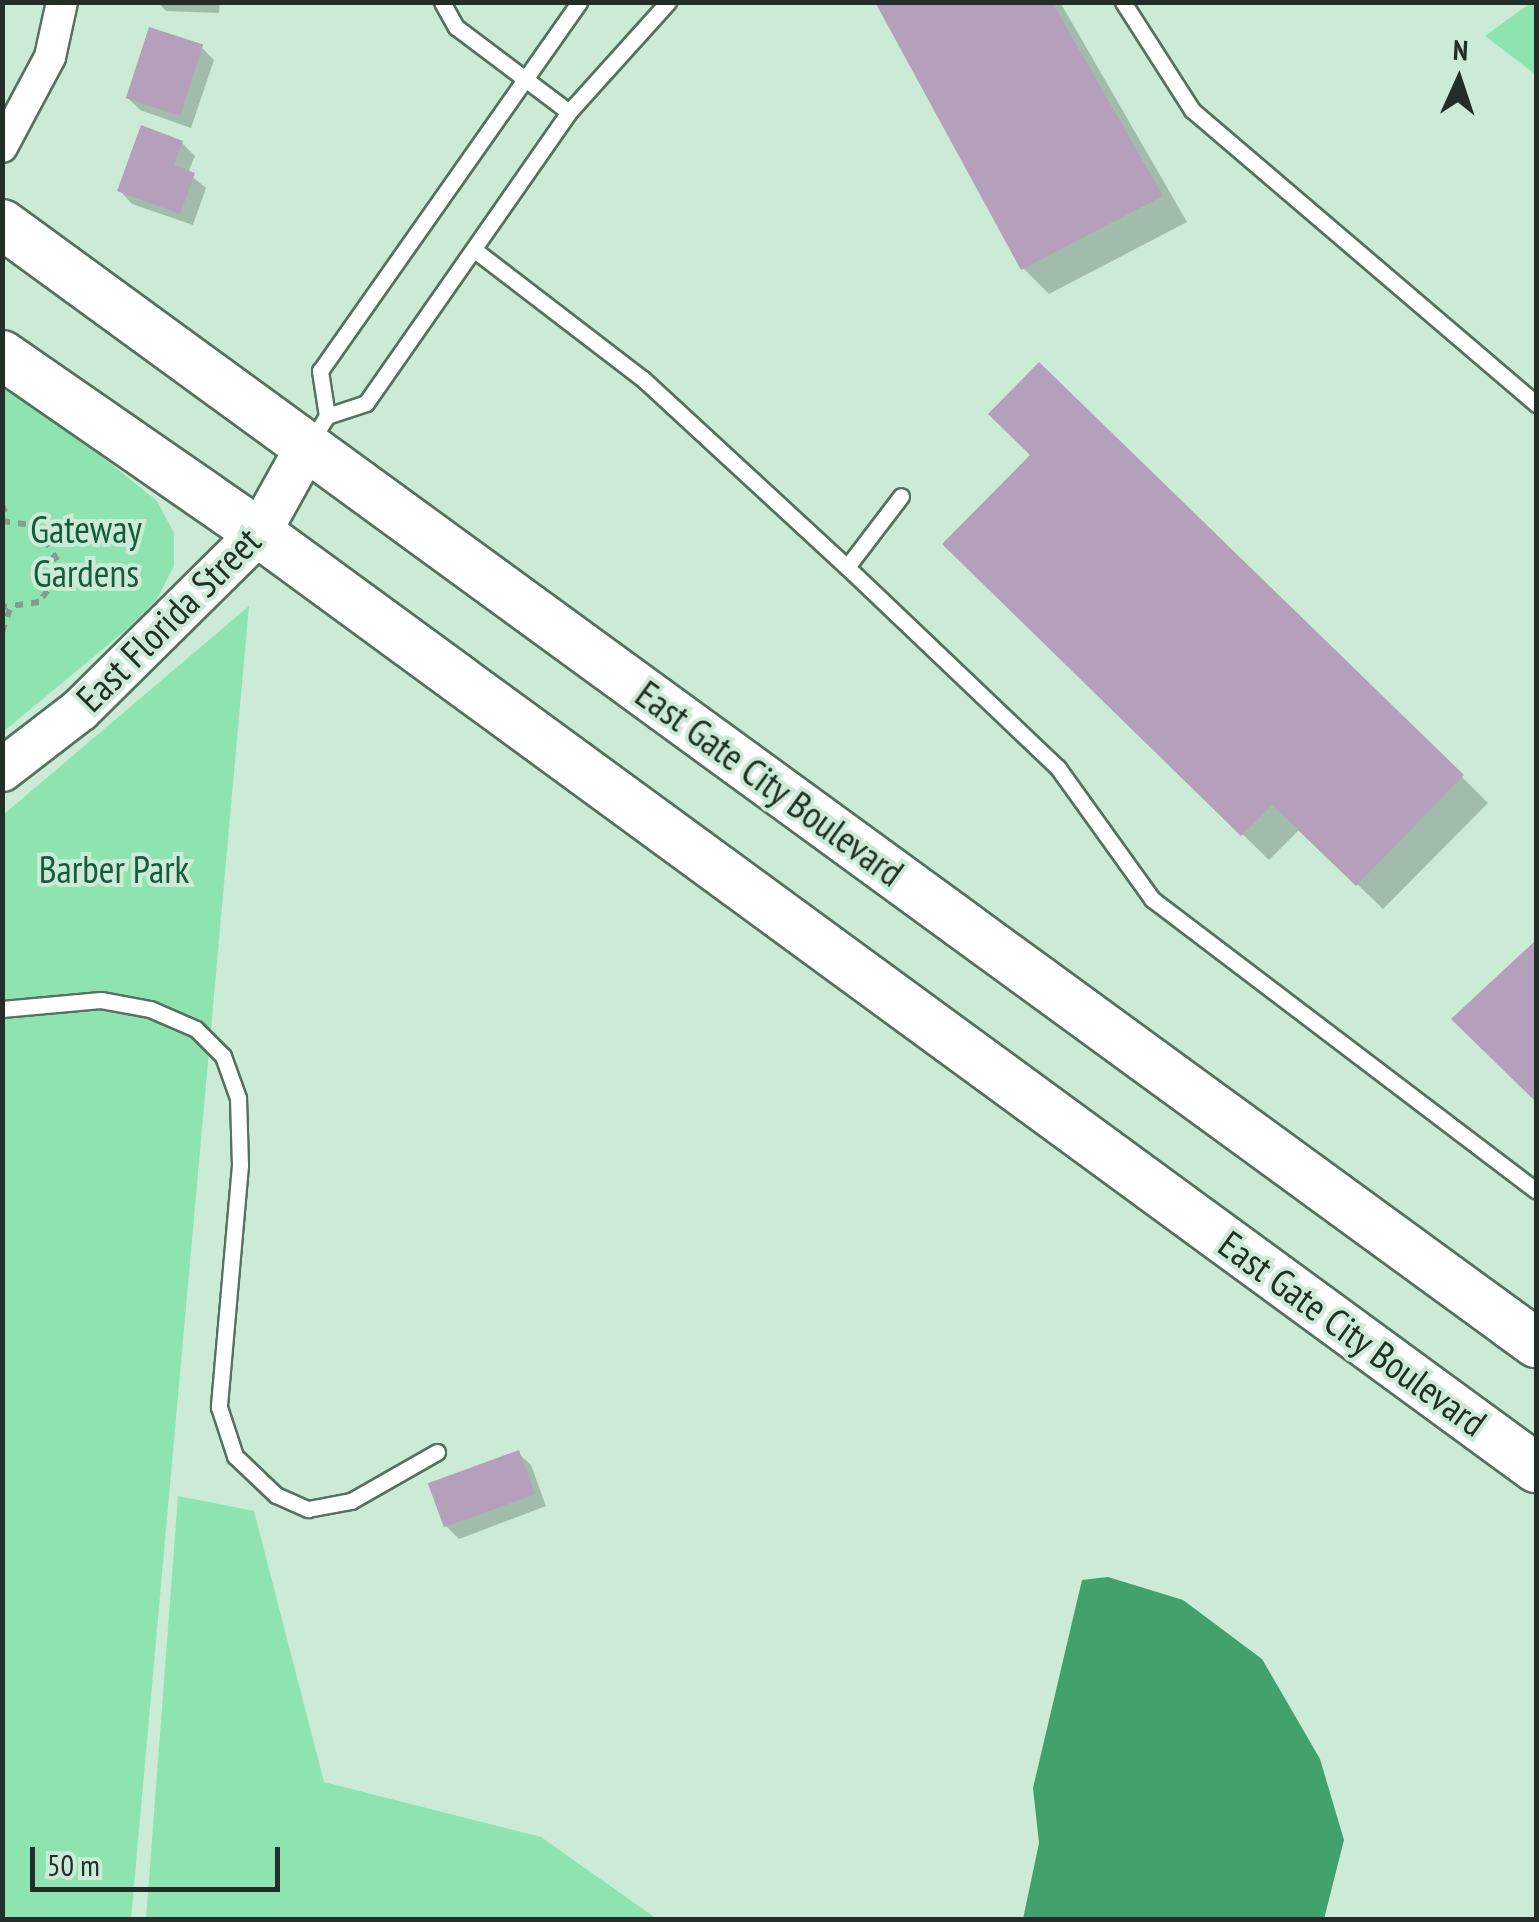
<!DOCTYPE html>
<html>
<head>
<meta charset="utf-8">
<style>
	body { margin:0 }
	#map { position:relative; width:1539px; height:1922px; overflow:hidden; background:#cbebd6; font-family:"PT Sans Narrow",sans-serif }
	div>[style] { position:absolute }
	[style*='--x'] { left:calc(var(--x)*1px); top:calc(var(--y)*1px); width:calc(var(--w)*1px); rotate:calc(var(--a)*1deg) }
	.green>* { inset:0; background:#8ee4b1 }
	.water>* { inset:0; background:#42a26e }
	.shadow>* { inset:0; background:#0003 }
	.building>* { inset:0; background:#b4a0ba; transform-origin:0 0 }
	.path>* { height:6px; margin-top:-3px; transform-origin:0; background:repeating-linear-gradient(90deg,#849c8c 0 8px,transparent 0 16px) }
	.roads { filter:drop-shadow(2px 0 #55715f) drop-shadow(-2px 0 #55715f) drop-shadow(0 2px #55715f) drop-shadow(0 -2px #55715f) }
	.lane>* { height:15px; margin:-7.5px; padding:0 7.5px; transform-origin:7.5px; border-radius:7.5px; background:#fff }
	.street>* { height:30px; margin:-15px; padding:0 15px; transform-origin:15px; border-radius:15px; background:#fff }
	.secondary>* { height:42px; margin:-21px; padding:0 21px; transform-origin:21px; border-radius:21px; background:#fff }
	.primary>* { height:48px; margin:-24px; padding:0 24px; transform-origin:24px; border-radius:24px; background:#fff }
	span { translate:-50% -50%; white-space:nowrap; text-align:center; line-height:1.15; -webkit-text-stroke:8px #cbebd6; paint-order:stroke }
	.park-label { font-size:38px; color:#165c3a }
	.street-label { font-size:38px; color:#222e26 }
	.frame { position:absolute; inset:0; border:5px solid #222e26; pointer-events:none }
	.north { position:absolute; left:1409px; top:30px; width:100px; height:100px; -webkit-text-stroke:8px #cbebd6; paint-order:stroke; rotate:3deg; font-size:28px; font-weight:700; line-height:40px; text-align:center; color:#222e26 }
	.north::after { content:''; display:block; margin:auto; width:35px; height:45px; background:#222e26; clip-path:polygon(50% 0,100% 100%,50% 72%,0 100%) }
	.scale { position:absolute; left:30px; top:1847px; width:250px; height:45px; box-sizing:border-box; border:5px solid #222e26; border-top:0; padding-left:12px; font-size:30px; line-height:35px; white-space:nowrap; color:#222e26; -webkit-text-stroke:8px #cbebd6; paint-order:stroke }
</style>
</head>
<body>
<div id="map">
	<div class="green">
		<i style="clip-path:polygon(1532px 2px,1536px 3px,1536px 75px,1485px 36px)"></i>
		<i style="clip-path:polygon(2px 376px,157px 501px,174px 533px,174px 566px,157px 599px,126px 630px,3px 732px)"></i>
		<i style="clip-path:polygon(249px 606px,131px 1919px,3px 1920px,3px 815px)"></i>
		<i style="clip-path:polygon(178px 1496px,254px 1511px,324px 1782px,541px 1837px,657px 1919px,146px 1919px)"></i>
	</div>
	<div class="water">
		<i style="clip-path:polygon(1108px 1577px,1183px 1600px,1262px 1659px,1320px 1759px,1344px 1840px,1324px 1919px,1023px 1919px,1039px 1843px,1033px 1788px,1082px 1580px)"></i>
	</div>
	<div class="shadow">
		<i style="clip-path:polygon(158px 2px,220px 2px,219px 13px,166px 11px)"></i>
		<i style="clip-path:polygon(878px 2px,1060px 2px,1187px 222px,1049px 294px,1023px 268px)"></i>
		<i style="clip-path:polygon(201px 47px,214px 60px,191px 128px,140px 110px,127px 97px)"></i>
		<i style="clip-path:polygon(182px 143px,195px 156px,188px 173px,206px 188px,193px 225px,132px 204px,120px 191px)"></i>
		<i style="clip-path:polygon(945px 544px,1462px 777px,1488px 803px,1383px 909px,1300px 829px,1269px 860px)"></i>
		<i style="clip-path:polygon(1536px 943px,1536px 1099px,1455px 1020px)"></i>
		<i style="clip-path:polygon(518px 1453px,531px 1465px,546px 1506px,459px 1539px,446px 1526px)"></i>
	</div>
	<div class="building">
		<i style="clip-path:polygon(875px 2px,1052px 2px,1163px 196px,1021px 270px)"></i>
		<i style="left:149px;top:27px;width:57px;height:75px;rotate:18deg"></i>
		<i style="clip-path:polygon(141px 125px,183px 141px,174px 165px,195px 173px,180px 214px,117px 191px)"></i>
		<i style="clip-path:polygon(1039px 362px,1464px 775px,1356px 886px,1272px 805px,1241px 836px,942px 544px,1030px 455px,988px 414px)"></i>
		<i style="clip-path:polygon(1536px 940px,1536px 1102px,1451px 1019px)"></i>
		<i style="left:519px;top:1450px;width:47px;height:97px;rotate:70deg"></i>
	</div>
	<div class="path">
		<i style="--x:2;--y:505;--w:16;--a:68"></i>
		<i style="--x:2;--y:521;--w:35;--a:8"></i>
		<i style="--x:37;--y:526;--w:44;--a:59.9"></i>
		<i style="--x:59;--y:564;--w:14;--a:98"></i>
		<i style="--x:57;--y:578;--w:30;--a:127"></i>
		<i style="--x:39;--y:602;--w:37;--a:172"></i>
		<i style="--x:2;--y:632;--w:24;--a:-71"></i>
	</div>
	<div class="roads">
		<div class="lane">
			<i style="--x:442;--y:2;--w:29;--a:61"></i>
			<i style="--x:456;--y:27;--w:141;--a:37"></i>
			<i style="--x:1123;--y:2;--w:128;--a:57.4"></i>
			<i style="--x:1192;--y:110;--w:453;--a:40.5"></i>
			<i style="--x:476;--y:251;--w:210;--a:37.5"></i>
			<i style="--x:643;--y:379;--w:277;--a:42.7"></i>
			<i style="--x:847;--y:567;--w:89;--a:-52.7"></i>
			<i style="--x:327;--y:416;--w:46;--a:-98.8"></i>
			<i style="--x:320;--y:371;--w:451;--a:-54.9"></i>
			<i style="--x:310;--y:443;--w:32;--a:-58"></i>
			<i style="--x:327;--y:416;--w:41;--a:-18.4"></i>
			<i style="--x:366;--y:403;--w:355;--a:-55.1"></i>
			<i style="--x:569;--y:112;--w:148;--a:-48"></i>
			<i style="--x:847;--y:567;--w:291;--a:43.6"></i>
			<i style="--x:1058;--y:768;--w:161;--a:54.3"></i>
			<i style="--x:1152;--y:899;--w:482;--a:37.2"></i>
			<i style="--x:2;--y:1009;--w:99;--a:-5.2"></i>
			<i style="--x:101;--y:1000;--w:50;--a:10.4"></i>
			<i style="--x:150;--y:1009;--w:50;--a:23.5"></i>
			<i style="--x:196;--y:1029;--w:38;--a:45"></i>
			<i style="--x:223;--y:1056;--w:45;--a:70.3"></i>
			<i style="--x:238;--y:1098;--w:67;--a:88.3"></i>
			<i style="--x:240;--y:1165;--w:243;--a:95"></i>
			<i style="--x:219;--y:1407;--w:52;--a:71.9"></i>
			<i style="--x:235;--y:1456;--w:57;--a:43.6"></i>
			<i style="--x:276;--y:1495;--w:35;--a:24"></i>
			<i style="--x:308;--y:1509;--w:44;--a:-10.5"></i>
			<i style="--x:351;--y:1501;--w:99;--a:-29.7"></i>
		</div>
		<div class="street">
			<i style="--x:2;--y:147;--w:102;--a:-61.9"></i>
			<i style="--x:50;--y:57;--w:56;--a:-77.7"></i>
		</div>
		<div class="secondary">
			<i style="--x:2;--y:770;--w:98;--a:-37.6"></i>
			<i style="--x:80;--y:710;--w:252;--a:-44.7"></i>
			<i style="--x:259;--y:533;--w:101;--a:-60.9"></i>
		</div>
		<div class="primary">
			<i style="--x:2;--y:224;--w:1899;--a:36.11"></i>
			<i style="--x:2;--y:355;--w:313;--a:34.7"></i>
			<i style="--x:259;--y:533;--w:1583;--a:36.21"></i>
		</div>
	</div>
	<div class="park-label">
		<span style="left:86px;top:551px">Gateway<br>Gardens</span>
		<span style="left:114px;top:869px">Barber Park</span>
	</div>
	<div class="street-label">
		<span style="left:168px;top:619px;rotate:-45deg">East Florida Street</span>
		<span style="left:770px;top:783px;rotate:36deg">East Gate City Boulevard</span>
		<span style="left:1353px;top:1333px;rotate:36deg">East Gate City Boulevard</span>
	</div>
	<div class="frame"></div>
	<div class="north">N</div>
	<div class="scale">50 m</div>
</div>
</body>
</html>
